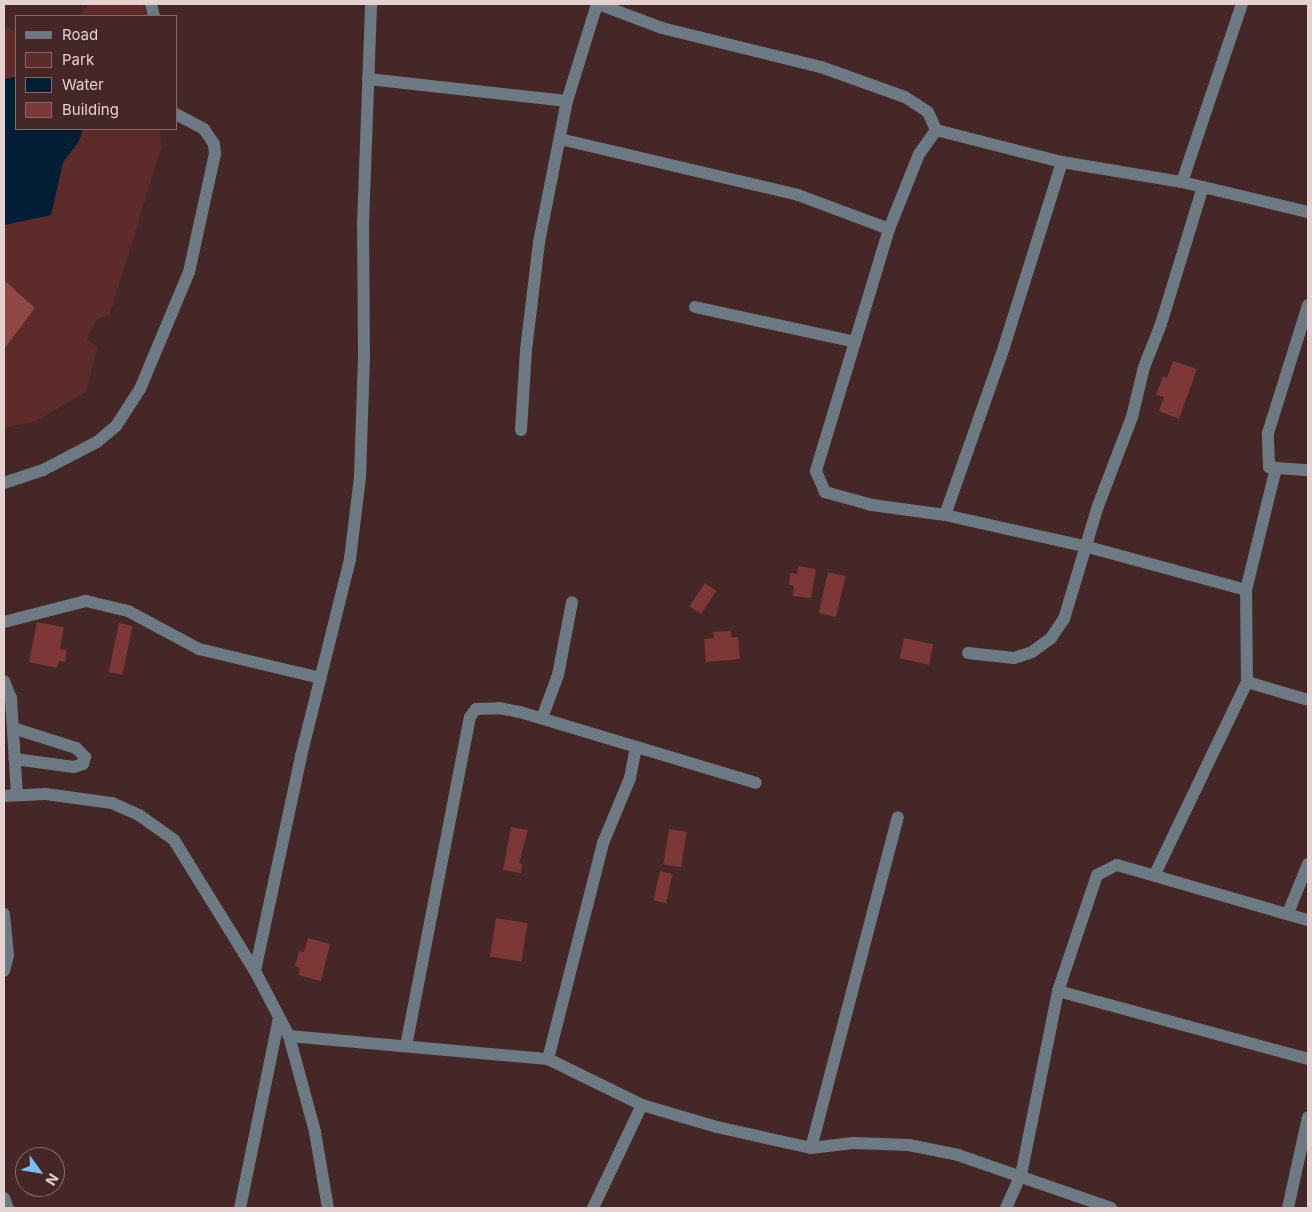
<!DOCTYPE html>
<html>
<head>
<meta charset="utf-8">
<style>
	body { margin:0 }
	#map { position:relative; width:1312px; height:1212px; overflow:hidden; background:#442726; font-family:Inter,sans-serif }
	div>[style] { position:absolute }
	[style*='--x'] { left:calc(var(--x)*1px); top:calc(var(--y)*1px); width:calc(var(--w)*1px); rotate:calc(var(--a)*1deg) }
	.green>* { inset:0; background:#5c2b2a }
	.forest>* { inset:0; background:#8f4846 }
	.water>* { inset:0; background:#001f35 }
	.building>* { inset:0; background:#7d3736; transform-origin:0 0 }
	.minor>* { height:12px; margin:-6px; padding:0 6px; transform-origin:6px; border-radius:6px; background:#6e7a83 }
	span { translate:-50% -50%; white-space:nowrap; text-align:center; line-height:1.15; -webkit-text-stroke:4.5px #442726; paint-order:stroke }
	.frame { position:absolute; inset:0; border:5px solid #e5d1d0; pointer-events:none }
	.legend { position:absolute; left:15px; top:15px; width:162px; height:115px; box-sizing:border-box; background:#442726; border:1px solid #846b6a; margin:0; padding:6px 9px; list-style:none; font-size:15px; color:#e5d1d0 }
	.legend li { display:flex; align-items:center; gap:10px; height:25px }
	.legend b { width:25px; border:1px solid #846b6a }
	.north { position:absolute; left:15px; top:1147px; width:50px; height:50px; box-sizing:border-box; background:#442726; border:1px solid #846b6a; border-radius:50%; rotate:122deg; font-size:14px; font-weight:700; line-height:20px; text-align:center; color:#e5d1d0 }
	.north::after { content:''; display:block; margin:auto; width:18px; height:22px; background:#75c0f6; clip-path:polygon(50% 0,100% 100%,50% 72%,0 100%) }
</style>
</head>
<body>
<div id="map">
	<div class="green">
		<i style="clip-path:polygon(88px 4px,143px 4px,147px 16px,80px 16px)"></i>
		<i style="clip-path:polygon(4px 25px,16px 32px,16px 77px,4px 79px)"></i>
		<i style="clip-path:polygon(83px 129px,160px 129px,161px 148px,110px 314px,97px 319px,87px 340px,98px 347px,86px 392px,36px 421px,4px 428px,4px 349px,35px 308px,4px 280px,4px 225px,51px 215px,63px 162px,79px 141px)"></i>
	</div>
	<div class="forest">
		<i style="clip-path:polygon(4px 280px,35px 308px,4px 349px)"></i>
	</div>
	<div class="water">
		<i style="clip-path:polygon(16px 77px,16px 129px,83px 129px,79px 141px,63px 162px,51px 215px,4px 225px,4px 79px)"></i>
	</div>
	<div class="building">
		<i style="clip-path:polygon(1173px 361px,1197px 369px,1179px 419px,1159px 411px,1164px 397px,1156px 395px,1163px 376px,1167px 378px)"></i>
		<i style="clip-path:polygon(798px 566px,816px 569px,811px 598px,793px 596px,794px 586px,789px 585px,790px 573px,797px 574px)"></i>
		<i style="left:828px;top:572px;width:18px;height:42px;rotate:13deg"></i>
		<i style="left:705px;top:583px;width:14px;height:28px;rotate:34deg"></i>
		<i style="clip-path:polygon(37px 622px,64px 627px,60px 649px,67px 650px,65px 662px,59px 661px,57px 668px,29px 662px)"></i>
		<i style="left:119px;top:623px;width:14px;height:50px;rotate:12deg"></i>
		<i style="clip-path:polygon(731px 631px,731px 637px,738px 637px,740px 659px,706px 662px,704px 639px,714px 638px,713px 632px)"></i>
		<i style="left:904px;top:638px;width:30px;height:21px;rotate:12deg"></i>
		<i style="clip-path:polygon(511px 827px,528px 830px,519px 863px,522px 864px,521px 873px,503px 870px)"></i>
		<i style="left:669px;top:829px;width:18px;height:36px;rotate:9deg"></i>
		<i style="left:660px;top:871px;width:13px;height:30px;rotate:13deg"></i>
		<i style="left:496px;top:918px;width:32px;height:39px;rotate:9deg"></i>
		<i style="clip-path:polygon(308px 938px,330px 944px,321px 981px,298px 975px,300px 968px,295px 966px,299px 951px,304px 952px)"></i>
	</div>
	<div class="minor">
		<i style="--x:151;--y:4;--w:12;--a:76"></i>
		<i style="--x:598;--y:4;--w:68;--a:20.6"></i>
		<i style="--x:662;--y:28;--w:164;--a:13.8"></i>
		<i style="--x:821;--y:67;--w:89;--a:19.7"></i>
		<i style="--x:905;--y:97;--w:27;--a:33"></i>
		<i style="--x:928;--y:112;--w:20;--a:66"></i>
		<i style="--x:368;--y:79;--w:200;--a:6.3"></i>
		<i style="--x:936;--y:130;--w:29;--a:125"></i>
		<i style="--x:919;--y:154;--w:81;--a:111.8"></i>
		<i style="--x:889;--y:229;--w:253;--a:106.8"></i>
		<i style="--x:816;--y:471;--w:23;--a:67"></i>
		<i style="--x:825;--y:492;--w:49;--a:15.5"></i>
		<i style="--x:872;--y:505;--w:74;--a:7.8"></i>
		<i style="--x:945;--y:515;--w:147;--a:12.6"></i>
		<i style="--x:1088;--y:547;--w:164;--a:15.2"></i>
		<i style="--x:936;--y:130;--w:130;--a:14.3"></i>
		<i style="--x:1062;--y:162;--w:122;--a:9.5"></i>
		<i style="--x:1182;--y:182;--w:130;--a:13.4"></i>
		<i style="--x:560;--y:139;--w:244;--a:13.2"></i>
		<i style="--x:798;--y:195;--w:97;--a:20.5"></i>
		<i style="--x:1182;--y:182;--w:188;--a:-71.4"></i>
		<i style="--x:695;--y:307;--w:164;--a:12.3"></i>
		<i style="--x:521;--y:430;--w:80;--a:-86.4"></i>
		<i style="--x:526;--y:350;--w:109;--a:-83.1"></i>
		<i style="--x:539;--y:242;--w:144;--a:-78.8"></i>
		<i style="--x:567;--y:101;--w:102;--a:-72.8"></i>
		<i style="--x:1276;--y:468;--w:32;--a:4"></i>
		<i style="--x:4;--y:483;--w:41;--a:-18.4"></i>
		<i style="--x:43;--y:470;--w:61;--a:-27.4"></i>
		<i style="--x:97;--y:442;--w:25;--a:-40"></i>
		<i style="--x:116;--y:426;--w:44;--a:-57"></i>
		<i style="--x:140;--y:389;--w:127;--a:-67.3"></i>
		<i style="--x:189;--y:272;--w:121;--a:-77.6"></i>
		<i style="--x:215;--y:154;--w:10;--a:-96"></i>
		<i style="--x:214;--y:144;--w:18;--a:-124"></i>
		<i style="--x:204;--y:129;--w:32;--a:-152"></i>
		<i style="--x:945;--y:515;--w:178;--a:-70.6"></i>
		<i style="--x:1004;--y:347;--w:194;--a:-72.6"></i>
		<i style="--x:4;--y:622;--w:85;--a:-14.4"></i>
		<i style="--x:86;--y:601;--w:43;--a:13.4"></i>
		<i style="--x:128;--y:611;--w:81;--a:28.2"></i>
		<i style="--x:199;--y:649;--w:125;--a:13.4"></i>
		<i style="--x:968;--y:653;--w:46;--a:6.2"></i>
		<i style="--x:1014;--y:658;--w:19;--a:-18"></i>
		<i style="--x:1032;--y:652;--w:24;--a:-36"></i>
		<i style="--x:1051;--y:638;--w:23;--a:-56"></i>
		<i style="--x:1064;--y:619;--w:118;--a:-73.3"></i>
		<i style="--x:1098;--y:506;--w:95;--a:-69.1"></i>
		<i style="--x:1132;--y:417;--w:51;--a:-76.5"></i>
		<i style="--x:1144;--y:367;--w:46;--a:-68.4"></i>
		<i style="--x:1161;--y:324;--w:143;--a:-73"></i>
		<i style="--x:4;--y:681;--w:18;--a:68"></i>
		<i style="--x:11;--y:698;--w:97;--a:86.5"></i>
		<i style="--x:1247;--y:682;--w:64;--a:16.4"></i>
		<i style="--x:542;--y:718;--w:46;--a:-69.6"></i>
		<i style="--x:558;--y:675;--w:74;--a:-79.1"></i>
		<i style="--x:13;--y:728;--w:66;--a:17.6"></i>
		<i style="--x:76;--y:748;--w:13;--a:45"></i>
		<i style="--x:85;--y:757;--w:7;--a:106"></i>
		<i style="--x:83;--y:764;--w:9;--a:162"></i>
		<i style="--x:74;--y:767;--w:60;--a:-172.3"></i>
		<i style="--x:4;--y:796;--w:42;--a:-2.7"></i>
		<i style="--x:46;--y:794;--w:67;--a:7.8"></i>
		<i style="--x:112;--y:803;--w:30;--a:24"></i>
		<i style="--x:139;--y:815;--w:43;--a:35.5"></i>
		<i style="--x:174;--y:840;--w:154;--a:58.3"></i>
		<i style="--x:255;--y:971;--w:73;--a:62.4"></i>
		<i style="--x:289;--y:1036;--w:99;--a:74.8"></i>
		<i style="--x:315;--y:1132;--w:77;--a:80.3"></i>
		<i style="--x:1155;--y:874;--w:213;--a:-64.4"></i>
		<i style="--x:1247;--y:682;--w:92;--a:-90.6"></i>
		<i style="--x:1246;--y:590;--w:126;--a:-76.2"></i>
		<i style="--x:1276;--y:468;--w:7;--a:-172"></i>
		<i style="--x:1269;--y:467;--w:34;--a:-92"></i>
		<i style="--x:1268;--y:433;--w:134;--a:-72.6"></i>
		<i style="--x:1288;--y:913;--w:53;--a:-67.8"></i>
		<i style="--x:4;--y:914;--w:41;--a:84.4"></i>
		<i style="--x:8;--y:955;--w:16;--a:104"></i>
		<i style="--x:255;--y:971;--w:220;--a:-77.9"></i>
		<i style="--x:301;--y:756;--w:203;--a:-76"></i>
		<i style="--x:350;--y:559;--w:83;--a:-83"></i>
		<i style="--x:360;--y:477;--w:118;--a:-88.1"></i>
		<i style="--x:364;--y:359;--w:134;--a:-90.4"></i>
		<i style="--x:363;--y:225;--w:221;--a:-87.9"></i>
		<i style="--x:1058;--y:991;--w:259;--a:15.2"></i>
		<i style="--x:289;--y:1036;--w:260;--a:5.1"></i>
		<i style="--x:548;--y:1059;--w:105;--a:26.1"></i>
		<i style="--x:642;--y:1105;--w:78;--a:16.3"></i>
		<i style="--x:717;--y:1127;--w:96;--a:12.6"></i>
		<i style="--x:811;--y:1148;--w:42;--a:-6.8"></i>
		<i style="--x:853;--y:1143;--w:56;--a:2"></i>
		<i style="--x:909;--y:1145;--w:50;--a:11.5"></i>
		<i style="--x:958;--y:1155;--w:162;--a:19.1"></i>
		<i style="--x:406;--y:1046;--w:335;--a:-79"></i>
		<i style="--x:470;--y:717;--w:10;--a:-53"></i>
		<i style="--x:476;--y:709;--w:23;--a:-2"></i>
		<i style="--x:499;--y:708;--w:21;--a:11"></i>
		<i style="--x:520;--y:712;--w:246;--a:16.7"></i>
		<i style="--x:548;--y:1059;--w:223;--a:-75.7"></i>
		<i style="--x:603;--y:843;--w:70;--a:-67.4"></i>
		<i style="--x:630;--y:778;--w:31;--a:-79"></i>
		<i style="--x:811;--y:1148;--w:342;--a:-75.3"></i>
		<i style="--x:4;--y:1198;--w:11;--a:68"></i>
		<i style="--x:240;--y:1208;--w:194;--a:-78.4"></i>
		<i style="--x:593;--y:1208;--w:114;--a:-64.6"></i>
		<i style="--x:1006;--y:1208;--w:36;--a:-66"></i>
		<i style="--x:1021;--y:1175;--w:188;--a:-78.6"></i>
		<i style="--x:1058;--y:991;--w:122;--a:-71.4"></i>
		<i style="--x:1097;--y:875;--w:22;--a:-27"></i>
		<i style="--x:1117;--y:865;--w:199;--a:16.1"></i>
		<i style="--x:1288;--y:1208;--w:93;--a:-77.6"></i>
	</div>
	<div class="frame"></div>
	<ul class="legend">
	<li><b style="height:6px;background:#6e7a83"></b>Road</li>
	<li><b style="height:14px;background:#5c2b2a"></b>Park</li>
	<li><b style="height:14px;background:#001f35"></b>Water</li>
	<li><b style="height:14px;background:#7d3736"></b>Building</li>
	</ul>
	<div class="north">N</div>
</div>
</body>
</html>
